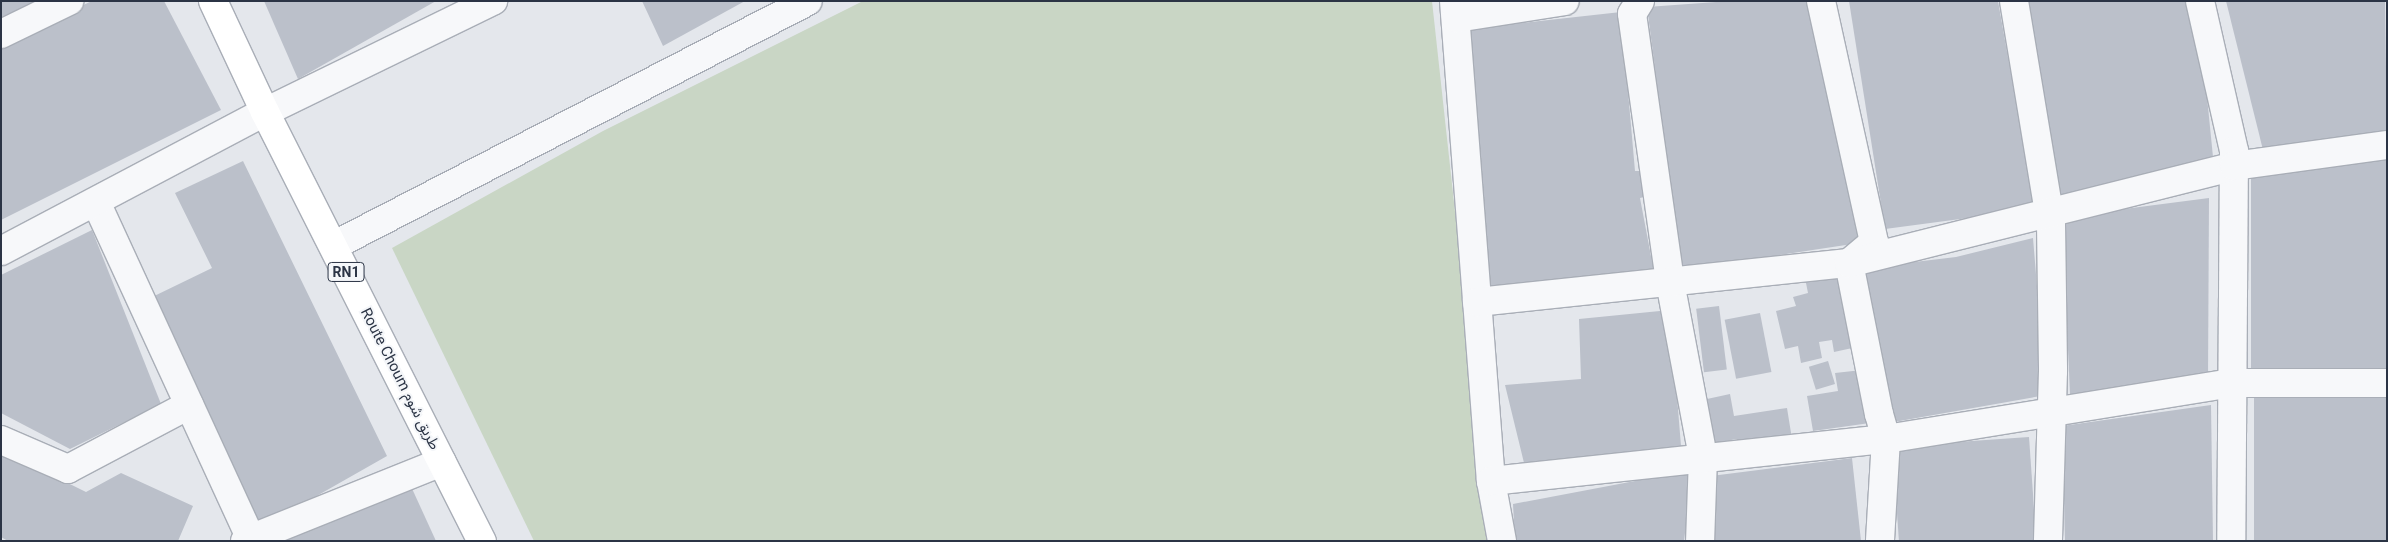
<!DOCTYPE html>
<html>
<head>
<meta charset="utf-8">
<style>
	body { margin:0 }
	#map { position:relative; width:2388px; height:542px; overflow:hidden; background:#e4e7ec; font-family:Roboto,"Noto Sans Arabic",sans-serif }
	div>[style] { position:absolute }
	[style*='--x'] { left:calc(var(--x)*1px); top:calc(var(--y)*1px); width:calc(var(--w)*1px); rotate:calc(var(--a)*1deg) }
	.green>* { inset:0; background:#c9d6c5 }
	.building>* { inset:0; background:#bbc0ca; transform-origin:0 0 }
	.roads { filter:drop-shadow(1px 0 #a9aeb7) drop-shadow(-1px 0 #a9aeb7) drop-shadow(0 1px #a9aeb7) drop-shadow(0 -1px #a9aeb7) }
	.minor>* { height:28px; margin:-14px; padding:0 14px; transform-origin:14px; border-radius:14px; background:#f7f8fa }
	.highway>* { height:28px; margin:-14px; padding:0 14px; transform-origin:14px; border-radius:14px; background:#fff }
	span { translate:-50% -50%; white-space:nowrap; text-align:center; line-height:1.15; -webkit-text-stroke:4px #f4f6f9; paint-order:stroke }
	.shield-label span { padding:1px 4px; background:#f4f6f9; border:1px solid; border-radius:4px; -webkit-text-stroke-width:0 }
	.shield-label { font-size:14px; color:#2b3445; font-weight:700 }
	.street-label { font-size:15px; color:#2b3445 }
	.frame { position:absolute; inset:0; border:2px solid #2b3445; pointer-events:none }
</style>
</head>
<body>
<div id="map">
	<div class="green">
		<i style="clip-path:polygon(863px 1px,1432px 1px,1491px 541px,534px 541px,392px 248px,603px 131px)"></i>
	</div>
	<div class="building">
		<i style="clip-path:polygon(1px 1px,38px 1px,1px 17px)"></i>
		<i style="clip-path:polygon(92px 1px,164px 1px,221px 110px,1px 220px,1px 43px)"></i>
		<i style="clip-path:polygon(264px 1px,436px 1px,298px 79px)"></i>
		<i style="clip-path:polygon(642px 1px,745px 1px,663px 46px)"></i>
		<i style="clip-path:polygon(1730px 1px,1809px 1px,1859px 243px,1681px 270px,1647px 7px)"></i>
		<i style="clip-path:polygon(1849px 1px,1998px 1px,2035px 209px,1885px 229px)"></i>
		<i style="clip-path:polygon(2027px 1px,2189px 1px,2204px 67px,2214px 167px,2060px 198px)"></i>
		<i style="clip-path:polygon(2226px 1px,2385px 1px,2387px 135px,2265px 158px)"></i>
		<i style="clip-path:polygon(1621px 12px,1635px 171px,1647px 171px,1652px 195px,1640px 198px,1654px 272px,1491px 289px,1457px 30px)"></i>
		<i style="left:2387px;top:156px;width:223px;height:136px;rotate:90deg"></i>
		<i style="clip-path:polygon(243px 161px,387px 456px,255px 531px,146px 300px,212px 268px,175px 193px)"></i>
		<i style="clip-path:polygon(2209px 198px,2208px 378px,2070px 394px,2062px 217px)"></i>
		<i style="clip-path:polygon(92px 230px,161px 404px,70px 449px,1px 413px,1px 275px)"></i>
		<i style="clip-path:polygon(2033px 238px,2046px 395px,1894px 422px,1856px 269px,1956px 257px)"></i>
		<i style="clip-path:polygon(1841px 270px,1857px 347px,1834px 352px,1832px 340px,1819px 342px,1822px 358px,1801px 363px,1798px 346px,1785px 349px,1776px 311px,1796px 306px,1793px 297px,1808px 293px,1805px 278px)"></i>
		<i style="left:1719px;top:306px;width:64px;height:23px;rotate:83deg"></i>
		<i style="clip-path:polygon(1670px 310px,1681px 446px,1525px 467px,1505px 385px,1581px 379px,1579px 319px)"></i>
		<i style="left:1760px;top:313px;width:60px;height:36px;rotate:79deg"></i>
		<i style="left:1828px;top:361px;width:24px;height:20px;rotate:73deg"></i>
		<i style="clip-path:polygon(1862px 370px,1870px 423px,1813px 431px,1807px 396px,1838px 391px,1835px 373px)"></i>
		<i style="clip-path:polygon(1730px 394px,1734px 416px,1787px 408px,1792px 439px,1739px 447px,1737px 439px,1714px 443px,1707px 399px)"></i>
		<i style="left:2387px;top:397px;width:144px;height:133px;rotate:90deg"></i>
		<i style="clip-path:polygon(2211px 405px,2213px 541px,2065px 541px,2062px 426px)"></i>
		<i style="left:2029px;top:437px;width:104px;height:137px;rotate:86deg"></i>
		<i style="clip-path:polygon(1px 450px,86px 492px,121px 473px,193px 506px,178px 541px,8px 541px,1px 537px)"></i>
		<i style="clip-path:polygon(1852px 458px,1861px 541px,1713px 541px,1711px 476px)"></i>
		<i style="clip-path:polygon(1693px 470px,1684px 541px,1515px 541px,1513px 504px)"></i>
		<i style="clip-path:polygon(409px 482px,436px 541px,277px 541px)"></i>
	</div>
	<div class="roads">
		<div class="minor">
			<i style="--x:1454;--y:1;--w:481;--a:85.6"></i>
			<i style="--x:1491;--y:481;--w:61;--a:79.6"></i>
			<i style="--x:1640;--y:1;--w:15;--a:122"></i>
			<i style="--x:1632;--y:14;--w:271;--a:81.9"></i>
			<i style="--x:1670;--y:282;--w:178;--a:79.3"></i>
			<i style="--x:1703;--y:457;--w:84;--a:92"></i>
			<i style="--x:1821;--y:1;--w:247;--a:77.6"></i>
			<i style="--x:1874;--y:242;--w:33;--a:140"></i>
			<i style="--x:1849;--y:263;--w:154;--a:78.8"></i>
			<i style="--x:1879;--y:414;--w:26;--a:74"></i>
			<i style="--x:1886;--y:439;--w:102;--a:93.4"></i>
			<i style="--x:2014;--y:1;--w:226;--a:80.6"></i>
			<i style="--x:2051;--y:224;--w:147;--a:89.2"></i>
			<i style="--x:2053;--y:371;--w:170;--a:91.7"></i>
			<i style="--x:2200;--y:1;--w:154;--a:77.2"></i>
			<i style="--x:2234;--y:151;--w:390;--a:90.4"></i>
			<i style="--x:1456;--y:18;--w:110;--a:-8.9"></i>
			<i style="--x:1;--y:34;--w:76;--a:-25.9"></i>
			<i style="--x:96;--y:202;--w:371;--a:65.3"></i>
			<i style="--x:333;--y:246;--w:534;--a:-27.28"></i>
			<i style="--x:1;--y:251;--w:298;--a:-27.8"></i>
			<i style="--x:265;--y:112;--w:254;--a:-26"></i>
			<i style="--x:1477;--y:302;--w:374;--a:-6"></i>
			<i style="--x:1849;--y:263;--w:397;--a:-14.1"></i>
			<i style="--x:2234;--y:166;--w:154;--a:-7.8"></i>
			<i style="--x:1;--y:440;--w:73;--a:23.4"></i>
			<i style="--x:68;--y:469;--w:137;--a:-27.9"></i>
			<i style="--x:1491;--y:481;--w:397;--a:-6.1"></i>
			<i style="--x:1886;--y:439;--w:351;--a:-9.2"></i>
			<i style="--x:2232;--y:383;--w:155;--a:0"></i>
			<i style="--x:245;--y:541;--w:212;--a:-21.9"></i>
		</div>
		<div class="highway">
			<i style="--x:213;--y:1;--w:123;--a:64.9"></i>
			<i style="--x:265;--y:112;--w:481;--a:63.2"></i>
		</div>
	</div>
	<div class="shield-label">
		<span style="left:346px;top:272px">RN1</span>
	</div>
	<div class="street-label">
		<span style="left:400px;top:379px;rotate:63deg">Route Choum طريق شوم</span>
	</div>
	<div class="frame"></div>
</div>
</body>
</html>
